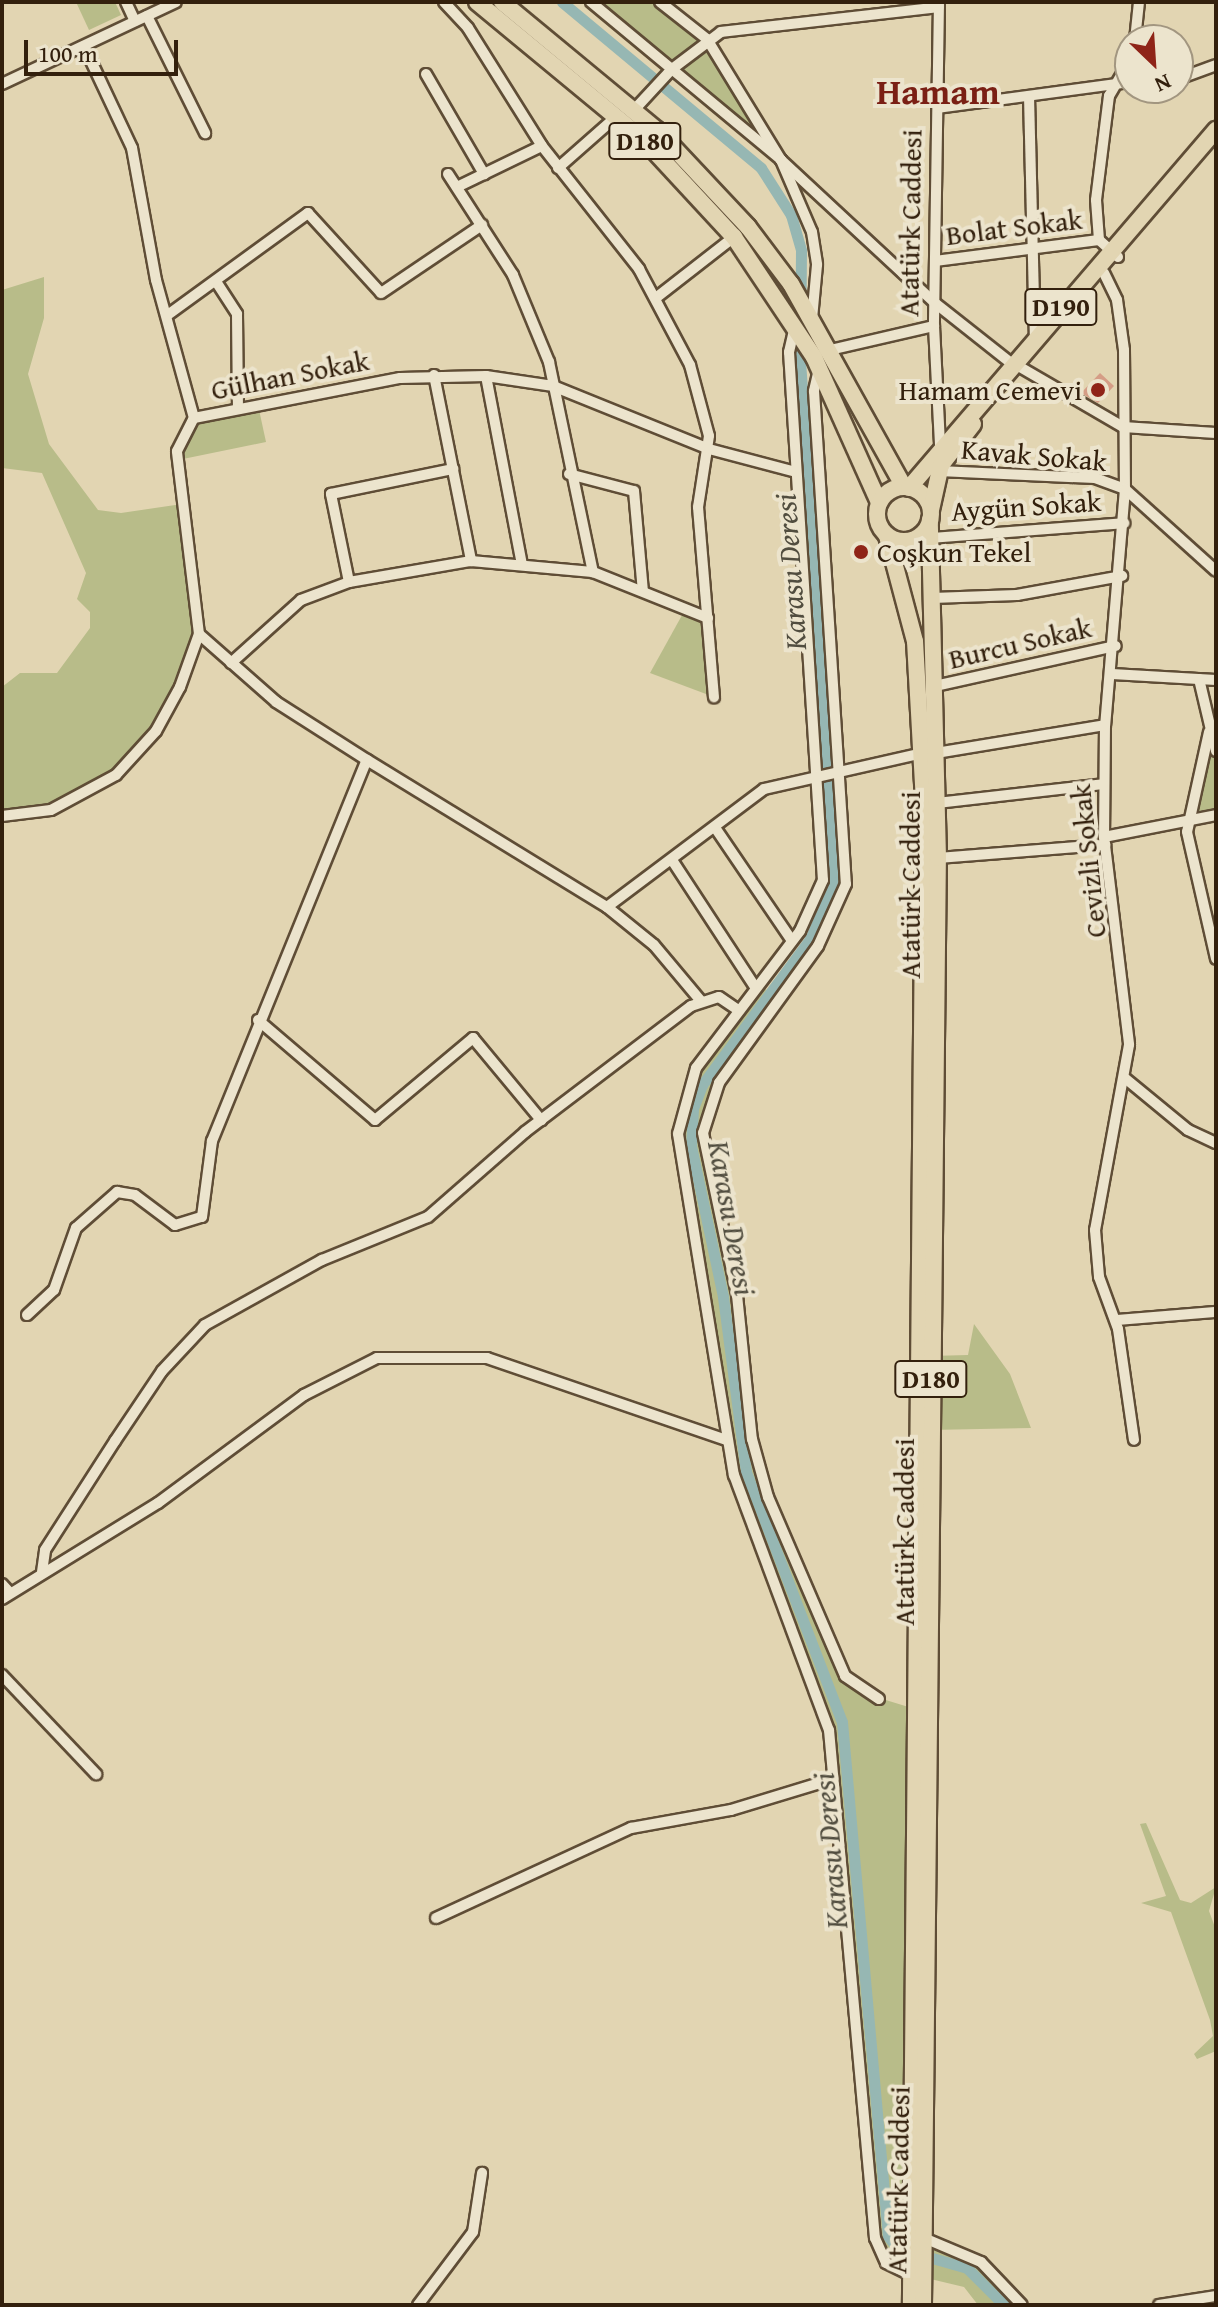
<!DOCTYPE html>
<html>
<head>
<meta charset="utf-8">
<style>
	body { margin:0 }
	#map { position:relative; width:1218px; height:2307px; overflow:hidden; background:#e2d5b2; font-family:"Gentium Book Plus",serif }
	div>[style] { position:absolute }
	[style*='--x'] { left:calc(var(--x)*1px); top:calc(var(--y)*1px); width:calc(var(--w)*1px); rotate:calc(var(--a)*1deg) }
	.green>* { inset:0; background:#b8bc89 }
	.canal>* { height:11px; margin:-5.5px; padding:0 5.5px; transform-origin:5.5px; border-radius:5.5px; background:#96b7b3 }
	.building>* { inset:0; background:#d59d86 }
	.roads { filter:drop-shadow(2px 0 #5f4d36) drop-shadow(-2px 0 #5f4d36) drop-shadow(0 2px #5f4d36) drop-shadow(0 -2px #5f4d36) }
	.minor>* { height:10px; margin:-5px; padding:0 5px; transform-origin:5px; border-radius:5px; background:#ece4cd }
	.trunk>* { height:16px; margin:-8px; padding:0 8px; transform-origin:8px; border-radius:8px; background:#e2d5b2 }
	.trunk>.ring { margin:-8px; padding:0; box-sizing:content-box; background:none; border:16px solid #e2d5b2; border-radius:50% }
	.dots>* { width:22px; height:22px; translate:-50% -50%; box-sizing:border-box; border:4px solid #ece4cd; border-radius:50% }
	span { translate:-50% -50%; white-space:nowrap; text-align:center; line-height:1.15; -webkit-text-stroke:8px #ece4cd; paint-order:stroke }
	.shield-label span { padding:2px 6px; background:#ece4cd; border:2px solid; border-radius:6px; -webkit-text-stroke-width:0 }
	.shield-label { font-size:26px; color:#33200d; font-weight:700 }
	.street-label { font-size:28px; color:#33200d }
	.poi-label { font-size:28px; color:#33200d }
	.right { translate:-100% -50%; text-align:right }
	.left { translate:0 -50%; text-align:left }
	.water-label { font-size:30px; color:#514d3f; font-style:italic }
	.district-label { font-size:36px; color:#7a1f14; font-weight:700 }
	.frame { position:absolute; inset:0; border:4px solid #33200d; pointer-events:none }
	.north { position:absolute; left:1114px; top:24px; width:80px; height:80px; box-sizing:border-box; background:#ece4cd; border:2px solid #a29680; border-radius:50%; rotate:155deg; font-size:22px; font-weight:700; line-height:32px; text-align:center; color:#33200d }
	.north::after { content:''; display:block; margin:auto; width:28px; height:36px; background:#8f2418; clip-path:polygon(50% 0,100% 100%,50% 72%,0 100%) }
	.scale { position:absolute; left:24px; top:40px; width:154px; height:36px; box-sizing:border-box; border:4px solid #33200d; border-top:0; padding-left:10px; font-size:24px; line-height:28px; white-space:nowrap; color:#33200d; -webkit-text-stroke:6px #ece4cd; paint-order:stroke }
</style>
</head>
<body>
<div id="map">
	<div class="green">
		<i style="clip-path:polygon(76px 2px,115px 2px,121px 15px,89px 30px)"></i>
		<i style="clip-path:polygon(591px 2px,660px 2px,707px 39px,781px 160px)"></i>
		<i style="clip-path:polygon(44px 277px,44px 318px,28px 374px,49px 444px,98px 510px,121px 513px,182px 504px,199px 617px,187px 670px,133px 760px,67px 804px,2px 816px,2px 687px,20px 673px,57px 673px,90px 628px,90px 612px,77px 599px,86px 573px,42px 473px,2px 468px,2px 290px)"></i>
		<i style="clip-path:polygon(258px 405px,266px 442px,178px 460px,187px 424px)"></i>
		<i style="clip-path:polygon(686px 608px,708px 618px,714px 697px,650px 673px)"></i>
		<i style="clip-path:polygon(1209px 732px,1216px 751px,1216px 815px,1189px 824px)"></i>
		<i style="clip-path:polygon(758px 983px,778px 999px,736px 1055px,703px 1124px,737px 1295px,760px 1469px,841px 1668px,863px 1693px,915px 1709px,912px 2235px,969px 2255px,1022px 2305px,978px 2305px,964px 2287px,897px 2271px,878px 2250px,829px 1730px,743px 1506px,682px 1166px,684px 1095px)"></i>
		<i style="clip-path:polygon(974px 1324px,1010px 1374px,1031px 1428px,930px 1430px,931px 1356px,968px 1355px)"></i>
		<i style="clip-path:polygon(1146px 1823px,1180px 1900px,1191px 1903px,1216px 1887px,1209px 1911px,1216px 1930px,1216px 2051px,1197px 2059px,1194px 2054px,1213px 2036px,1210px 2020px,1171px 1912px,1141px 1903px,1166px 1896px,1140px 1824px)"></i>
	</div>
	<div class="canal">
		<i style="--x:562;--y:2;--w:259;--a:39.8"></i>
		<i style="--x:761;--y:168;--w:56;--a:57.4"></i>
		<i style="--x:791;--y:215;--w:37;--a:74"></i>
		<i style="--x:801;--y:251;--w:109;--a:90.5"></i>
		<i style="--x:800;--y:360;--w:523;--a:86.16"></i>
		<i style="--x:835;--y:882;--w:62;--a:113.7"></i>
		<i style="--x:810;--y:939;--w:182;--a:126.5"></i>
		<i style="--x:702;--y:1085;--w:26;--a:111"></i>
		<i style="--x:693;--y:1109;--w:37;--a:93"></i>
		<i style="--x:691;--y:1146;--w:154;--a:78"></i>
		<i style="--x:723;--y:1297;--w:177;--a:82.5"></i>
		<i style="--x:746;--y:1472;--w:268;--a:69"></i>
		<i style="--x:842;--y:1722;--w:516;--a:84.89"></i>
		<i style="--x:888;--y:2236;--w:15;--a:53"></i>
		<i style="--x:897;--y:2248;--w:73;--a:15.9"></i>
		<i style="--x:967;--y:2268;--w:52;--a:45"></i>
	</div>
	<div class="building">
		<i style="clip-path:polygon(1100px 373px,1114px 386px,1098px 403px,1081px 393px)"></i>
	</div>
	<div class="roads">
		<div class="minor">
			<i style="--x:126;--y:2;--w:21;--a:65"></i>
			<i style="--x:444;--y:2;--w:35;--a:47"></i>
			<i style="--x:468;--y:28;--w:139;--a:57.9"></i>
			<i style="--x:542;--y:146;--w:157;--a:51.7"></i>
			<i style="--x:639;--y:269;--w:109;--a:62"></i>
			<i style="--x:690;--y:365;--w:73;--a:75"></i>
			<i style="--x:709;--y:436;--w:72;--a:98.8"></i>
			<i style="--x:698;--y:507;--w:191;--a:85.2"></i>
			<i style="--x:591;--y:2;--w:247;--a:39.7"></i>
			<i style="--x:781;--y:160;--w:78;--a:66.7"></i>
			<i style="--x:812;--y:232;--w:33;--a:81"></i>
			<i style="--x:817;--y:265;--w:54;--a:95.3"></i>
			<i style="--x:660;--y:2;--w:60;--a:38.2"></i>
			<i style="--x:707;--y:39;--w:142;--a:58.6"></i>
			<i style="--x:781;--y:160;--w:210;--a:42.9"></i>
			<i style="--x:935;--y:303;--w:97;--a:38.3"></i>
			<i style="--x:939;--y:2;--w:324;--a:90.9"></i>
			<i style="--x:934;--y:326;--w:119;--a:87.1"></i>
			<i style="--x:147;--y:16;--w:131;--a:63.6"></i>
			<i style="--x:1135;--y:40;--w:38;--a:-84"></i>
			<i style="--x:84;--y:46;--w:113;--a:64.8"></i>
			<i style="--x:132;--y:148;--w:134;--a:79.7"></i>
			<i style="--x:156;--y:280;--w:143;--a:74.6"></i>
			<i style="--x:426;--y:74;--w:116;--a:59.9"></i>
			<i style="--x:1178;--y:79;--w:40;--a:-20.2"></i>
			<i style="--x:2;--y:84;--w:192;--a:-25.2"></i>
			<i style="--x:1029;--y:96;--w:240;--a:88.6"></i>
			<i style="--x:938;--y:108;--w:194;--a:-7.7"></i>
			<i style="--x:634;--y:110;--w:56;--a:-47.2"></i>
			<i style="--x:672;--y:69;--w:61;--a:-37.1"></i>
			<i style="--x:721;--y:32;--w:219;--a:-6.5"></i>
			<i style="--x:558;--y:168;--w:79;--a:-41.4"></i>
			<i style="--x:448;--y:174;--w:120;--a:57.2"></i>
			<i style="--x:513;--y:275;--w:94;--a:67.5"></i>
			<i style="--x:549;--y:362;--w:215;--a:78.2"></i>
			<i style="--x:457;--y:187;--w:94;--a:-25.8"></i>
			<i style="--x:1118;--y:257;--w:25;--a:-138"></i>
			<i style="--x:1099;--y:240;--w:40;--a:-94.3"></i>
			<i style="--x:1096;--y:200;--w:105;--a:-82.9"></i>
			<i style="--x:1109;--y:96;--w:42;--a:-59.7"></i>
			<i style="--x:935;--y:261;--w:165;--a:-7.3"></i>
			<i style="--x:1104;--y:273;--w:30;--a:64"></i>
			<i style="--x:1117;--y:300;--w:50;--a:82"></i>
			<i style="--x:1124;--y:350;--w:139;--a:89.6"></i>
			<i style="--x:1125;--y:489;--w:237;--a:94.8"></i>
			<i style="--x:1105;--y:725;--w:112;--a:90.5"></i>
			<i style="--x:1104;--y:837;--w:209;--a:83.1"></i>
			<i style="--x:1129;--y:1045;--w:188;--a:100.4"></i>
			<i style="--x:1095;--y:1230;--w:47;--a:85.1"></i>
			<i style="--x:1099;--y:1277;--w:55;--a:69.9"></i>
			<i style="--x:1118;--y:1329;--w:112;--a:81.8"></i>
			<i style="--x:217;--y:283;--w:37;--a:57"></i>
			<i style="--x:237;--y:314;--w:95;--a:89.4"></i>
			<i style="--x:657;--y:297;--w:98;--a:-37.9"></i>
			<i style="--x:169;--y:314;--w:172;--a:-36"></i>
			<i style="--x:308;--y:213;--w:108;--a:47.6"></i>
			<i style="--x:381;--y:293;--w:122;--a:-34"></i>
			<i style="--x:795;--y:326;--w:27;--a:103"></i>
			<i style="--x:789;--y:352;--w:529;--a:86.32"></i>
			<i style="--x:823;--y:880;--w:56;--a:114.3"></i>
			<i style="--x:800;--y:931;--w:172;--a:127.2"></i>
			<i style="--x:696;--y:1068;--w:68;--a:105.3"></i>
			<i style="--x:678;--y:1134;--w:346;--a:80.7"></i>
			<i style="--x:734;--y:1475;--w:272;--a:69.6"></i>
			<i style="--x:829;--y:1730;--w:510;--a:84.83"></i>
			<i style="--x:875;--y:2238;--w:27;--a:66"></i>
			<i style="--x:886;--y:2263;--w:28;--a:26"></i>
			<i style="--x:830;--y:350;--w:107;--a:-13"></i>
			<i style="--x:1020;--y:367;--w:119;--a:30.2"></i>
			<i style="--x:1123;--y:427;--w:93;--a:3.7"></i>
			<i style="--x:819;--y:369;--w:23;--a:103"></i>
			<i style="--x:814;--y:391;--w:494;--a:86.3"></i>
			<i style="--x:846;--y:884;--w:68;--a:114.3"></i>
			<i style="--x:818;--y:946;--w:169;--a:125.9"></i>
			<i style="--x:719;--y:1083;--w:52;--a:107.7"></i>
			<i style="--x:703;--y:1133;--w:166;--a:78.1"></i>
			<i style="--x:737;--y:1295;--w:145;--a:84.1"></i>
			<i style="--x:752;--y:1439;--w:60;--a:74.6"></i>
			<i style="--x:768;--y:1497;--w:195;--a:66.7"></i>
			<i style="--x:845;--y:1676;--w:41;--a:34.1"></i>
			<i style="--x:434;--y:375;--w:190;--a:78.7"></i>
			<i style="--x:486;--y:376;--w:192;--a:79.2"></i>
			<i style="--x:939;--y:471;--w:156;--a:2.6"></i>
			<i style="--x:1095;--y:478;--w:32;--a:20"></i>
			<i style="--x:1125;--y:489;--w:122;--a:42"></i>
			<i style="--x:569;--y:474;--w:67;--a:14.7"></i>
			<i style="--x:634;--y:491;--w:100;--a:84.9"></i>
			<i style="--x:931;--y:538;--w:194;--a:-4.4"></i>
			<i style="--x:349;--y:582;--w:90;--a:-101.6"></i>
			<i style="--x:331;--y:494;--w:125;--a:-11.6"></i>
			<i style="--x:932;--y:598;--w:85;--a:-2"></i>
			<i style="--x:1017;--y:595;--w:107;--a:-10.3"></i>
			<i style="--x:199;--y:634;--w:103;--a:41.4"></i>
			<i style="--x:276;--y:702;--w:108;--a:32.5"></i>
			<i style="--x:231;--y:663;--w:94;--a:-42"></i>
			<i style="--x:301;--y:600;--w:51;--a:-20.6"></i>
			<i style="--x:349;--y:582;--w:124;--a:-9.8"></i>
			<i style="--x:471;--y:561;--w:122;--a:5.2"></i>
			<i style="--x:593;--y:572;--w:124;--a:21.8"></i>
			<i style="--x:1112;--y:674;--w:104;--a:3.3"></i>
			<i style="--x:1199;--y:679;--w:74;--a:76.7"></i>
			<i style="--x:935;--y:686;--w:185;--a:-12.5"></i>
			<i style="--x:1209;--y:732;--w:102;--a:102.4"></i>
			<i style="--x:1187;--y:832;--w:130;--a:77.1"></i>
			<i style="--x:936;--y:753;--w:171;--a:-9.4"></i>
			<i style="--x:937;--y:803;--w:167;--a:-6.5"></i>
			<i style="--x:2;--y:816;--w:49;--a:-7"></i>
			<i style="--x:51;--y:810;--w:74;--a:-28.3"></i>
			<i style="--x:116;--y:775;--w:59;--a:-47.7"></i>
			<i style="--x:156;--y:731;--w:50;--a:-61.4"></i>
			<i style="--x:180;--y:687;--w:56;--a:-70.3"></i>
			<i style="--x:199;--y:634;--w:184;--a:-96.9"></i>
			<i style="--x:177;--y:451;--w:37;--a:-63"></i>
			<i style="--x:194;--y:418;--w:210;--a:-11"></i>
			<i style="--x:400;--y:378;--w:86;--a:-1.3"></i>
			<i style="--x:486;--y:376;--w:68;--a:8.5"></i>
			<i style="--x:553;--y:386;--w:168;--a:22"></i>
			<i style="--x:709;--y:449;--w:90;--a:14.8"></i>
			<i style="--x:716;--y:829;--w:135;--a:55.8"></i>
			<i style="--x:1104;--y:837;--w:114;--a:-11.1"></i>
			<i style="--x:938;--y:858;--w:168;--a:-4.5"></i>
			<i style="--x:672;--y:860;--w:152;--a:56.8"></i>
			<i style="--x:607;--y:907;--w:196;--a:-36.9"></i>
			<i style="--x:764;--y:789;--w:163;--a:-12.8"></i>
			<i style="--x:258;--y:1020;--w:154;--a:40.5"></i>
			<i style="--x:375;--y:1120;--w:128;--a:-39.9"></i>
			<i style="--x:473;--y:1038;--w:107;--a:50.3"></i>
			<i style="--x:1126;--y:1079;--w:80;--a:39.4"></i>
			<i style="--x:1188;--y:1130;--w:31;--a:25"></i>
			<i style="--x:27;--y:1315;--w:37;--a:-43"></i>
			<i style="--x:54;--y:1290;--w:66;--a:-70.5"></i>
			<i style="--x:76;--y:1228;--w:55;--a:-41.3"></i>
			<i style="--x:117;--y:1192;--w:18;--a:9"></i>
			<i style="--x:135;--y:1195;--w:50;--a:36.9"></i>
			<i style="--x:175;--y:1225;--w:28;--a:-17"></i>
			<i style="--x:202;--y:1217;--w:77;--a:-82.5"></i>
			<i style="--x:212;--y:1141;--w:411;--a:-67.9"></i>
			<i style="--x:367;--y:760;--w:281;--a:31.5"></i>
			<i style="--x:607;--y:907;--w:60;--a:39"></i>
			<i style="--x:654;--y:945;--w:73;--a:50"></i>
			<i style="--x:1116;--y:1320;--w:100;--a:-4.6"></i>
			<i style="--x:42;--y:1572;--w:22;--a:-82"></i>
			<i style="--x:45;--y:1550;--w:130;--a:-57.3"></i>
			<i style="--x:115;--y:1441;--w:84;--a:-56.1"></i>
			<i style="--x:162;--y:1371;--w:63;--a:-46.9"></i>
			<i style="--x:205;--y:1325;--w:134;--a:-29.1"></i>
			<i style="--x:322;--y:1260;--w:114;--a:-22.1"></i>
			<i style="--x:428;--y:1217;--w:129;--a:-41.2"></i>
			<i style="--x:525;--y:1132;--w:208;--a:-37.2"></i>
			<i style="--x:691;--y:1006;--w:29;--a:-18"></i>
			<i style="--x:719;--y:997;--w:22;--a:34"></i>
			<i style="--x:2;--y:1584;--w:12;--a:48"></i>
			<i style="--x:2;--y:1599;--w:183;--a:-31.6"></i>
			<i style="--x:158;--y:1503;--w:182;--a:-36.5"></i>
			<i style="--x:304;--y:1395;--w:82;--a:-26.9"></i>
			<i style="--x:377;--y:1358;--w:110;--a:0"></i>
			<i style="--x:487;--y:1358;--w:253;--a:18.9"></i>
			<i style="--x:2;--y:1675;--w:137;--a:46.5"></i>
			<i style="--x:436;--y:1918;--w:215;--a:-24.8"></i>
			<i style="--x:631;--y:1828;--w:102;--a:-10.2"></i>
			<i style="--x:731;--y:1810;--w:107;--a:-16.9"></i>
			<i style="--x:924;--y:2238;--w:62;--a:22.8"></i>
			<i style="--x:981;--y:2262;--w:59;--a:46.4"></i>
			<i style="--x:418;--y:2305;--w:91;--a:-53"></i>
			<i style="--x:473;--y:2232;--w:60;--a:-81.3"></i>
			<i style="--x:1159;--y:2305;--w:58;--a:-9"></i>
		</div>
		<div class="trunk">
			<i style="--x:477;--y:2;--w:218;--a:39.6"></i>
			<i style="--x:645;--y:141;--w:131;--a:47.2"></i>
			<i style="--x:734;--y:237;--w:144;--a:56.3"></i>
			<i style="--x:814;--y:357;--w:159;--a:65.9"></i>
			<i style="--x:502;--y:2;--w:201;--a:39.6"></i>
			<i style="--x:657;--y:130;--w:133;--a:46.8"></i>
			<i style="--x:748;--y:227;--w:71;--a:53"></i>
			<i style="--x:791;--y:284;--w:232;--a:60.9"></i>
			<i class="ring" style="left:877px;top:487px;width:38px;height:38px"></i>
			<i style="--x:909;--y:488;--w:472;--a:-49.4"></i>
			<i style="--x:931;--y:510;--w:46;--a:-77.5"></i>
			<i style="--x:941;--y:465;--w:52;--a:-52"></i>
			<i style="--x:887;--y:536;--w:109;--a:75.1"></i>
			<i style="--x:915;--y:641;--w:162;--a:86.8"></i>
			<i style="--x:924;--y:803;--w:1502;--a:90.5"></i>
			<i style="--x:923;--y:2305;--w:1447;--a:-89.41"></i>
			<i style="--x:938;--y:858;--w:338;--a:-91.4"></i>
		</div>
	</div>
	<div class="dots">
		<i style="left:1098px;top:390px;background:#8f2418"></i>
		<i style="left:861px;top:552px;background:#8f2418"></i>
	</div>
	<div class="shield-label">
		<span style="left:645px;top:141px">D180</span>
		<span style="left:1061px;top:307px">D190</span>
		<span style="left:931px;top:1379px">D180</span>
	</div>
	<div class="street-label">
		<span style="left:910px;top:223px;rotate:-89deg">Atatürk Caddesi</span>
		<span style="left:1014px;top:227px;rotate:-7deg">Bolat Sokak</span>
		<span style="left:290px;top:375px;rotate:-11deg">Gülhan Sokak</span>
		<span style="left:1034px;top:455px;rotate:5deg">Kavak Sokak</span>
		<span style="left:1026px;top:506px;rotate:-4deg">Aygün Sokak</span>
		<span style="left:1020px;top:643px;rotate:-13deg">Burcu Sokak</span>
		<span style="left:1088px;top:861px;rotate:-96deg">Cevizli Sokak</span>
		<span style="left:910px;top:885px;rotate:-90deg">Atatürk Caddesi</span>
		<span style="left:904px;top:1532px;rotate:-90deg">Atatürk Caddesi</span>
		<span style="left:898px;top:2180px;rotate:-89deg">Atatürk Caddesi</span>
	</div>
	<div class="poi-label">
		<span class="right" style="left:1082px;top:390px">Hamam Cemevi</span>
		<span class="left" style="left:877px;top:552px">Coşkun Tekel</span>
	</div>
	<div class="water-label">
		<span style="left:790px;top:572px;rotate:-94deg">Karasu Deresi</span>
		<span style="left:732px;top:1218px;rotate:80deg">Karasu Deresi</span>
		<span style="left:830px;top:1851px;rotate:-95deg">Karasu Deresi</span>
	</div>
	<div class="district-label">
		<span style="left:938px;top:91px">Hamam</span>
	</div>
	<div class="frame"></div>
	<div class="north">N</div>
	<div class="scale">100 m</div>
</div>
</body>
</html>
